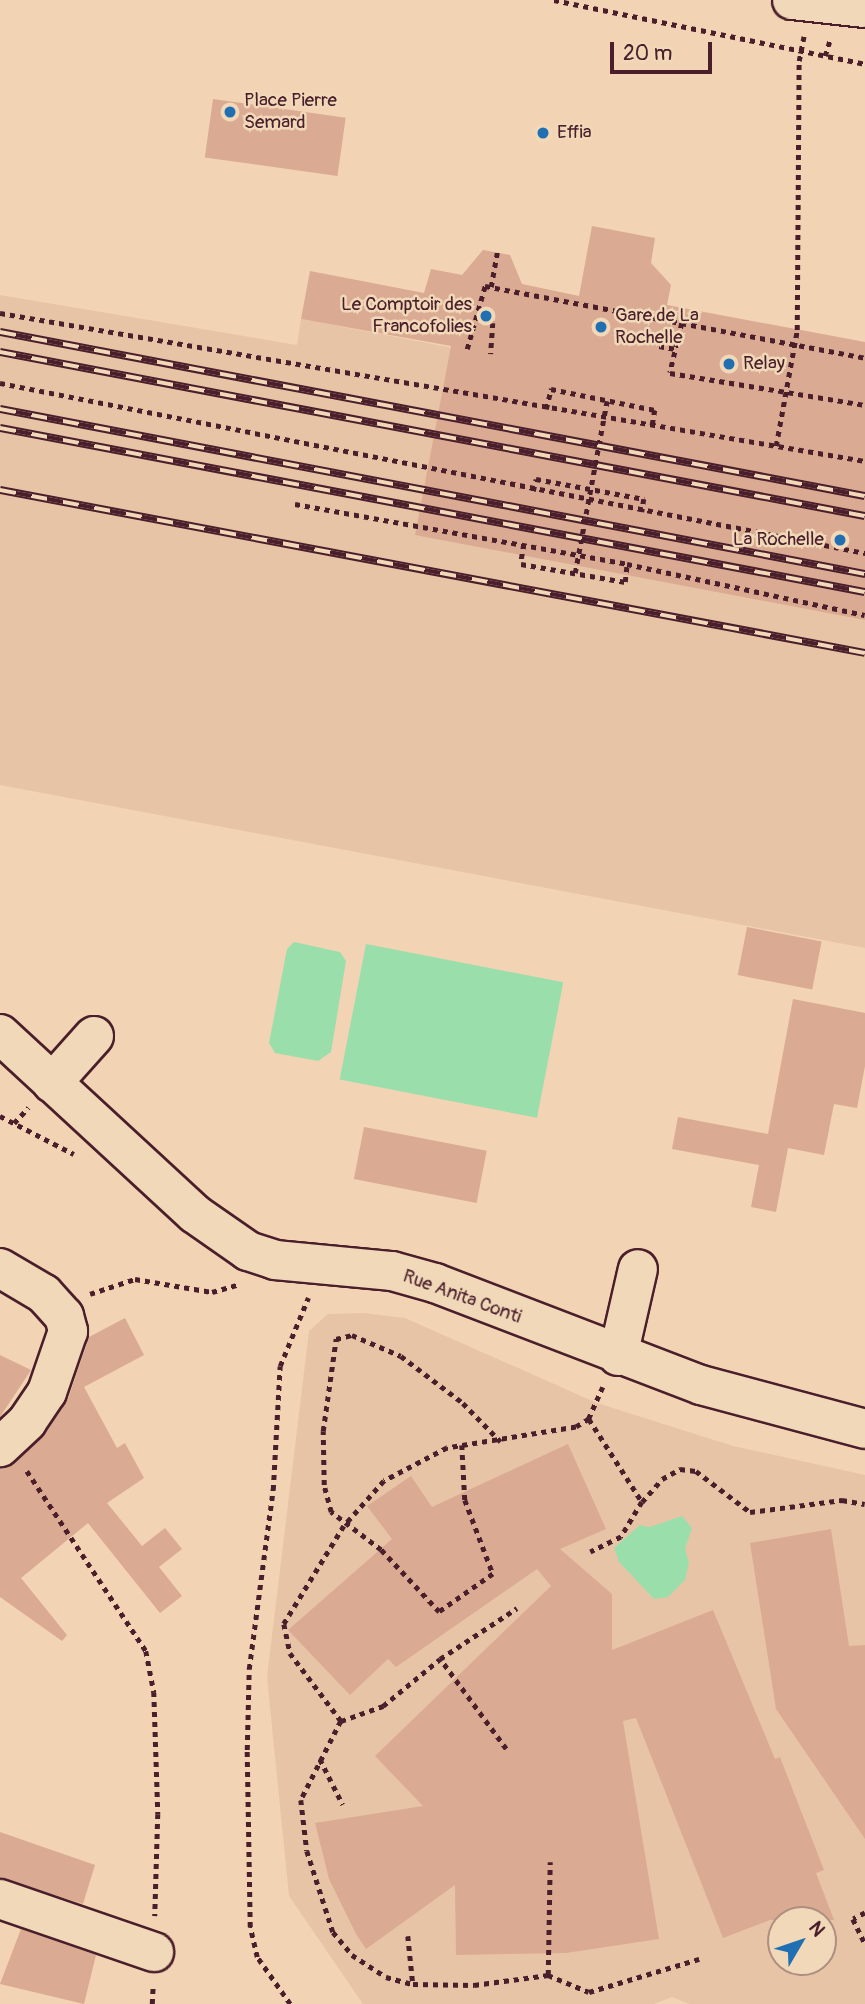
<!DOCTYPE html>
<html>
<head>
<meta charset="utf-8">
<style>
	body { margin:0 }
	#map { position:relative; width:865px; height:2004px; overflow:hidden; background:#f2d3b3; font-family:Pangolin,sans-serif }
	div>[style] { position:absolute }
	[style*='--x'] { left:calc(var(--x)*1px); top:calc(var(--y)*1px); width:calc(var(--w)*1px); rotate:calc(var(--a)*1deg) }
	.built>* { inset:0; background:#e8c4a6 }
	.green>* { inset:0; background:#9adfab; transform-origin:0 0 }
	.building>* { inset:0; background:#daab92; transform-origin:0 0 }
	.path>* { height:4.5px; margin-top:-2.25px; transform-origin:0; background:repeating-linear-gradient(90deg,#4a1f2b 0 5px,transparent 0 10px) }
	.roads { filter:drop-shadow(2px 0 #4a1f2b) drop-shadow(-2px 0 #4a1f2b) drop-shadow(0 2px #4a1f2b) drop-shadow(0 -2px #4a1f2b) }
	.minor>* { height:38px; margin:-19px; padding:0 19px; transform-origin:19px; border-radius:19px; background:#f0d8b8 }
	.rail>* { height:8px; margin-top:-4px; transform-origin:0; background:repeating-linear-gradient(90deg,#f0d8b8 0 16px,#4a1f2b 0 32px); box-sizing:border-box; border-block:2px solid #4a1f2b }
	.dots>* { width:19px; height:19px; translate:-50% -50%; box-sizing:border-box; border:4px solid #f0d8b8; border-radius:50% }
	span { translate:-50% -50%; white-space:nowrap; text-align:center; line-height:1.15; -webkit-text-stroke:5px #f0d8b8; paint-order:stroke }
	.poi-label { font-size:19px; color:#4a1f2b }
	.left { translate:0 -50%; text-align:left }
	.right { translate:-100% -50%; text-align:right }
	.street-label { font-size:19px; color:#4a1f2b }
	.north { position:absolute; left:767px; top:1906px; width:70px; height:70px; box-sizing:border-box; background:#f0d8b8; border:2px solid #ae8e80; border-radius:50%; rotate:51deg; font-size:19px; font-weight:700; line-height:28px; text-align:center; color:#4a1f2b }
	.north::after { content:''; display:block; margin:auto; width:24px; height:32px; background:#1f6fb2; clip-path:polygon(50% 0,100% 100%,50% 72%,0 100%) }
	.scale { position:absolute; left:610px; top:42px; width:102px; height:32px; box-sizing:border-box; border:4px solid #4a1f2b; border-top:0; padding-left:9px; font-size:21px; line-height:24px; white-space:nowrap; color:#4a1f2b; -webkit-text-stroke:5px #f0d8b8; paint-order:stroke }
</style>
</head>
<body>
<div id="map">
	<div class="built">
		<i style="clip-path:polygon(0 295px,297px 345px,301px 319px,865px 426px,865px 948px,0 785px)"></i>
		<i style="clip-path:polygon(evenodd,364px 1313px,405px 1318px,597px 1403px,733px 1446px,865px 1475px,865px 2004px,689px 2004px,672px 1997px,654px 2004px,363px 2004px,289px 1896px,267px 1677px,309px 1331px,328px 1314px,364px 1313px,781px 1920px,823px 1920px,823px 1962px,781px 1962px,781px 1920px)"></i>
	</div>
	<div class="green">
		<i style="clip-path:polygon(294px 942px,340px 952px,346px 961px,331px 1052px,318px 1061px,275px 1053px,269px 1043px,287px 949px)"></i>
		<i style="left:366px;top:944px;width:201px;height:138px;rotate:11deg"></i>
		<i style="clip-path:polygon(682px 1516px,692px 1528px,685px 1549px,689px 1563px,685px 1580px,668px 1597px,654px 1599px,619px 1562px,614px 1548px,640px 1525px,650px 1527px)"></i>
	</div>
	<div class="building">
		<i style="left:213px;top:99px;width:134px;height:59px;rotate:8deg"></i>
		<i style="clip-path:polygon(592px 226px,655px 238px,651px 263px,671px 285px,667px 305px,865px 342px,865px 620px,415px 535px,451px 346px,301px 319px,310px 271px,424px 293px,431px 269px,462px 275px,483px 250px,510px 255px,522px 284px,579px 296px)"></i>
		<i style="left:747px;top:927px;width:76px;height:49px;rotate:11deg"></i>
		<i style="clip-path:polygon(793px 999px,865px 1013px,865px 1066px,857px 1108px,834px 1104px,824px 1155px,788px 1148px,776px 1212px,751px 1207px,759px 1165px,672px 1149px,678px 1117px,768px 1134px)"></i>
		<i style="left:364px;top:1127px;width:125px;height:53px;rotate:11deg"></i>
		<i style="clip-path:polygon(125px 1318px,144px 1355px,84px 1387px,117px 1448px,125px 1443px,144px 1478px,107px 1503px,142px 1546px,165px 1528px,182px 1549px,159px 1567px,182px 1596px,160px 1613px,88px 1523px,21px 1578px,67px 1635px,62px 1641px,0 1597px,0 1468px,15px 1463px,45px 1434px,68px 1399px,89px 1337px)"></i>
		<i style="clip-path:polygon(0 1355px,31px 1370px,0 1417px)"></i>
		<i style="clip-path:polygon(568px 1444px,606px 1529px,560px 1549px,612px 1594px,612px 1650px,713px 1610px,775px 1759px,780px 1757px,824px 1870px,816px 1873px,834px 1920px,770px 1920px,723px 1938px,636px 1718px,623px 1721px,659px 1939px,566px 1953px,456px 1955px,455px 1885px,366px 1949px,356px 1934px,329px 1879px,315px 1823px,423px 1806px,375px 1756px,551px 1586px,537px 1569px,396px 1667px,388px 1659px,350px 1695px,288px 1630px,392px 1539px,367px 1506px,411px 1476px,432px 1507px)"></i>
		<i style="clip-path:polygon(831px 1529px,849px 1646px,865px 1645px,865px 1839px,776px 1709px,750px 1543px)"></i>
		<i style="clip-path:polygon(0 1832px,95px 1865px,83px 1904px,0 1878px)"></i>
		<i style="clip-path:polygon(21px 1929px,96px 1955px,84px 2004px,0 1984px)"></i>
	</div>
	<div class="path">
		<i style="--x:554;--y:0;--w:318;--a:11.6"></i>
		<i style="--x:825;--y:56;--w:17;--a:-73"></i>
		<i style="--x:491;--y:287;--w:35;--a:-80"></i>
		<i style="--x:0;--y:313;--w:878;--a:9.71"></i>
		<i style="--x:481;--y:313;--w:16;--a:40"></i>
		<i style="--x:493;--y:323;--w:31;--a:94"></i>
		<i style="--x:682;--y:323;--w:51;--a:103.5"></i>
		<i style="--x:670;--y:373;--w:198;--a:9.3"></i>
		<i style="--x:659;--y:346;--w:17;--a:10"></i>
		<i style="--x:467;--y:349;--w:66;--a:-74.1"></i>
		<i style="--x:485;--y:286;--w:387;--a:10.7"></i>
		<i style="--x:0;--y:383;--w:882;--a:11.12"></i>
		<i style="--x:546;--y:409;--w:21;--a:-76"></i>
		<i style="--x:551;--y:389;--w:106;--a:11.4"></i>
		<i style="--x:655;--y:410;--w:17;--a:100"></i>
		<i style="--x:776;--y:446;--w:118;--a:-79.7"></i>
		<i style="--x:797;--y:330;--w:269;--a:-89.6"></i>
		<i style="--x:799;--y:61;--w:25;--a:-79"></i>
		<i style="--x:533;--y:491;--w:12;--a:-76"></i>
		<i style="--x:536;--y:479;--w:110;--a:10.5"></i>
		<i style="--x:644;--y:499;--w:13;--a:99"></i>
		<i style="--x:295;--y:504;--w:337;--a:10.2"></i>
		<i style="--x:627;--y:564;--w:243;--a:12.1"></i>
		<i style="--x:524;--y:544;--w:20;--a:99"></i>
		<i style="--x:521;--y:564;--w:106;--a:9.8"></i>
		<i style="--x:625;--y:582;--w:18;--a:-84"></i>
		<i style="--x:575;--y:573;--w:175;--a:-79.5"></i>
		<i style="--x:0;--y:1116;--w:83;--a:27.2"></i>
		<i style="--x:14;--y:1123;--w:21;--a:-47"></i>
		<i style="--x:90;--y:1294;--w:47;--a:-18.4"></i>
		<i style="--x:135;--y:1279;--w:78;--a:9.6"></i>
		<i style="--x:212;--y:1292;--w:26;--a:-16"></i>
		<i style="--x:603;--y:1387;--w:35;--a:114"></i>
		<i style="--x:589;--y:1419;--w:15;--a:148"></i>
		<i style="--x:576;--y:1427;--w:131;--a:170.8"></i>
		<i style="--x:447;--y:1448;--w:71;--a:152.4"></i>
		<i style="--x:384;--y:1481;--w:60;--a:131.6"></i>
		<i style="--x:344;--y:1526;--w:115;--a:121.5"></i>
		<i style="--x:284;--y:1624;--w:30;--a:78"></i>
		<i style="--x:290;--y:1653;--w:85;--a:53.1"></i>
		<i style="--x:341;--y:1721;--w:89;--a:116.9"></i>
		<i style="--x:301;--y:1800;--w:51;--a:83.3"></i>
		<i style="--x:307;--y:1851;--w:85;--a:72.2"></i>
		<i style="--x:333;--y:1932;--w:30;--a:50"></i>
		<i style="--x:352;--y:1955;--w:40;--a:32.9"></i>
		<i style="--x:386;--y:1977;--w:28;--a:15"></i>
		<i style="--x:413;--y:1984;--w:61;--a:0.9"></i>
		<i style="--x:474;--y:1985;--w:75;--a:-7.7"></i>
		<i style="--x:548;--y:1975;--w:44;--a:22.5"></i>
		<i style="--x:589;--y:1992;--w:115;--a:-16.7"></i>
		<i style="--x:589;--y:1419;--w:98;--a:57.4"></i>
		<i style="--x:642;--y:1502;--w:41;--a:121"></i>
		<i style="--x:621;--y:1537;--w:34;--a:154"></i>
		<i style="--x:462;--y:1445;--w:55;--a:86.9"></i>
		<i style="--x:465;--y:1500;--w:79;--a:69.3"></i>
		<i style="--x:493;--y:1574;--w:66;--a:144.9"></i>
		<i style="--x:439;--y:1612;--w:85;--a:-133.1"></i>
		<i style="--x:381;--y:1550;--w:63;--a:-142.8"></i>
		<i style="--x:331;--y:1512;--w:28;--a:-105"></i>
		<i style="--x:324;--y:1485;--w:54;--a:-91.1"></i>
		<i style="--x:323;--y:1431;--w:93;--a:-82"></i>
		<i style="--x:336;--y:1339;--w:16;--a:-14"></i>
		<i style="--x:352;--y:1335;--w:53;--a:23.2"></i>
		<i style="--x:401;--y:1356;--w:78;--a:37.2"></i>
		<i style="--x:463;--y:1403;--w:54;--a:45.7"></i>
		<i style="--x:27;--y:1471;--w:216;--a:56.5"></i>
		<i style="--x:146;--y:1651;--w:42;--a:79"></i>
		<i style="--x:154;--y:1692;--w:122;--a:88.1"></i>
		<i style="--x:158;--y:1814;--w:102;--a:91.7"></i>
		<i style="--x:642;--y:1502;--w:30;--a:-49"></i>
		<i style="--x:662;--y:1479;--w:21;--a:-29"></i>
		<i style="--x:680;--y:1469;--w:16;--a:7"></i>
		<i style="--x:696;--y:1471;--w:68;--a:37.2"></i>
		<i style="--x:750;--y:1512;--w:93;--a:-7.4"></i>
		<i style="--x:842;--y:1500;--w:23;--a:10"></i>
		<i style="--x:341;--y:1721;--w:45;--a:-19.7"></i>
		<i style="--x:383;--y:1706;--w:74;--a:-39.5"></i>
		<i style="--x:506;--y:1749;--w:112;--a:-126.3"></i>
		<i style="--x:440;--y:1659;--w:92;--a:-33.5"></i>
		<i style="--x:320;--y:1759;--w:51;--a:63.4"></i>
		<i style="--x:865;--y:1913;--w:13;--a:153"></i>
		<i style="--x:853;--y:1919;--w:28;--a:64"></i>
		<i style="--x:408;--y:1936;--w:48;--a:84.1"></i>
		<i style="--x:548;--y:1975;--w:113;--a:-89"></i>
		<i style="--x:152;--y:2004;--w:17;--a:-87"></i>
		<i style="--x:290;--y:2004;--w:57;--a:-125.1"></i>
		<i style="--x:257;--y:1957;--w:31;--a:-103"></i>
		<i style="--x:250;--y:1927;--w:177;--a:-91"></i>
		<i style="--x:247;--y:1750;--w:81;--a:-88.6"></i>
		<i style="--x:249;--y:1669;--w:181;--a:-82.4"></i>
		<i style="--x:273;--y:1490;--w:124;--a:-86.8"></i>
		<i style="--x:280;--y:1366;--w:74;--a:-67.6"></i>
	</div>
	<div class="roads">
		<div class="minor">
			<i style="--x:792;--y:0;--w:73;--a:6.3"></i>
			<i style="--x:0;--y:1034;--w:265;--a:42.7"></i>
			<i style="--x:195;--y:1214;--w:65;--a:34.9"></i>
			<i style="--x:248;--y:1251;--w:28;--a:18"></i>
			<i style="--x:275;--y:1260;--w:118;--a:5.4"></i>
			<i style="--x:392;--y:1271;--w:45;--a:15.6"></i>
			<i style="--x:435;--y:1283;--w:285;--a:21"></i>
			<i style="--x:701;--y:1385;--w:170;--a:15"></i>
			<i style="--x:52;--y:1083;--w:63;--a:-48.2"></i>
			<i style="--x:0;--y:1268;--w:51;--a:30.6"></i>
			<i style="--x:44;--y:1294;--w:30;--a:48"></i>
			<i style="--x:64;--y:1316;--w:16;--a:75"></i>
			<i style="--x:68;--y:1331;--w:65;--a:109"></i>
			<i style="--x:47;--y:1392;--w:36;--a:124"></i>
			<i style="--x:27;--y:1422;--w:37;--a:137"></i>
			<i style="--x:618;--y:1356;--w:89;--a:-77.1"></i>
			<i style="--x:0;--y:1899;--w:163;--a:19"></i>
		</div>
	</div>
	<div class="rail">
		<i style="--x:0;--y:332;--w:880;--a:10.74"></i>
		<i style="--x:0;--y:352;--w:880;--a:10.74"></i>
		<i style="--x:0;--y:409;--w:881;--a:10.8"></i>
		<i style="--x:0;--y:428;--w:880;--a:10.74"></i>
		<i style="--x:0;--y:490;--w:880;--a:10.67"></i>
	</div>
	<div class="dots">
		<i style="left:230px;top:112px;background:#1f6fb2"></i>
		<i style="left:543px;top:133px;background:#1f6fb2"></i>
		<i style="left:486px;top:316px;background:#1f6fb2"></i>
		<i style="left:601px;top:327px;background:#1f6fb2"></i>
		<i style="left:729px;top:364px;background:#1f6fb2"></i>
		<i style="left:840px;top:540px;background:#1f6fb2"></i>
	</div>
	<div class="poi-label">
		<span class="left" style="left:244px;top:112px">Place Pierre<br>Semard</span>
		<span class="left" style="left:557px;top:133px">Effia</span>
		<span class="right" style="left:472px;top:316px">Le Comptoir des<br>Francofolies</span>
		<span class="left" style="left:615px;top:327px">Gare de La<br>Rochelle</span>
		<span class="left" style="left:743px;top:364px">Relay</span>
		<span class="right" style="left:824px;top:540px">La Rochelle</span>
	</div>
	<div class="street-label">
		<span style="left:462px;top:1297px;rotate:20deg">Rue Anita Conti</span>
	</div>
	<div class="north">N</div>
	<div class="scale">20 m</div>
</div>
</body>
</html>
